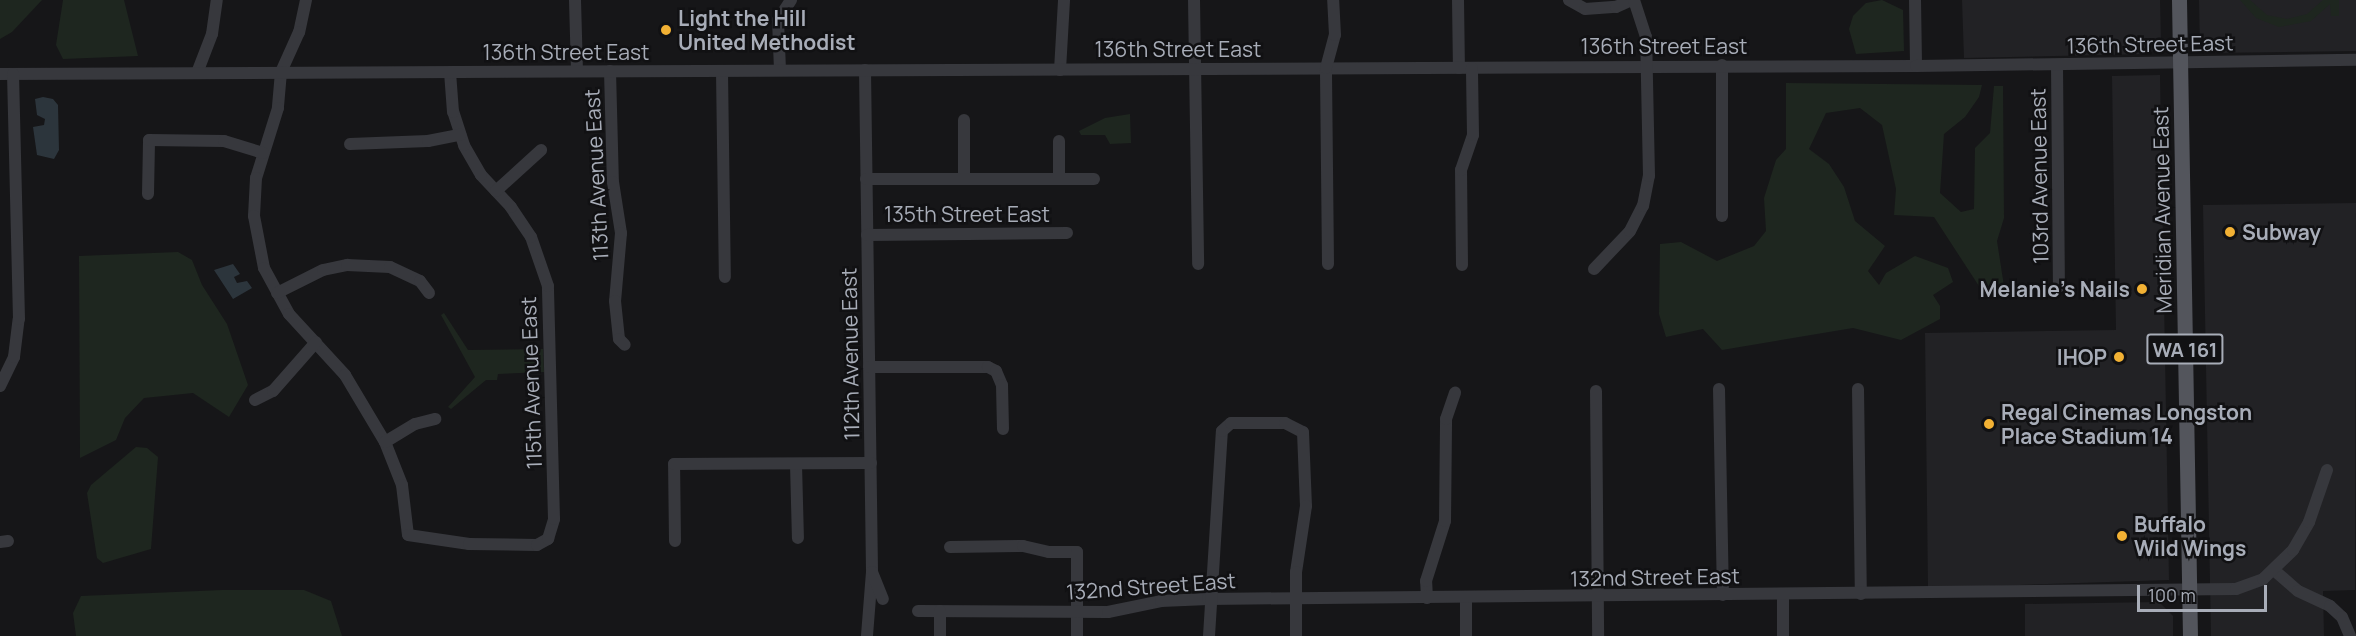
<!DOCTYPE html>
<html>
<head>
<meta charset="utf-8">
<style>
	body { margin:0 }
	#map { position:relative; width:2356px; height:636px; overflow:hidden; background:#161618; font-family:Manrope,sans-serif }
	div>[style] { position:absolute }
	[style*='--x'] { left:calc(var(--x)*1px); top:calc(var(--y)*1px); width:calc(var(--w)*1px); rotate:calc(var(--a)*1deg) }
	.built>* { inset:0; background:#222225 }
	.green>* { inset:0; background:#1e261f }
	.water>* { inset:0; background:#2c353c }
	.minor>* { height:12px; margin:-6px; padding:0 6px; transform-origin:6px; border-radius:6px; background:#37383d }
	.major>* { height:15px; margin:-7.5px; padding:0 7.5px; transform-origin:7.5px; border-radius:7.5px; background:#53555c }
	.dots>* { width:16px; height:16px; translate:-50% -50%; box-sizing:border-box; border:3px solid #111113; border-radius:50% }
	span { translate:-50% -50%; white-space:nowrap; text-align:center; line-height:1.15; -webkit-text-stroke:5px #111113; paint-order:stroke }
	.shield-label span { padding:2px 4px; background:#111113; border:2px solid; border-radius:4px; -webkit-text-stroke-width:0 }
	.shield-label { font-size:20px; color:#a8adb8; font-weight:700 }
	.poi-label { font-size:21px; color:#a8adb8; font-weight:700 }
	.left { translate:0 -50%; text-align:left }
	.right { translate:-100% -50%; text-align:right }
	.street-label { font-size:21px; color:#a8adb8 }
	.scale { position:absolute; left:2137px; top:585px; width:130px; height:27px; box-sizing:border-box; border:3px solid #a8adb8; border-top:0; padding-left:8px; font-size:18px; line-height:21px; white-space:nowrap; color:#a8adb8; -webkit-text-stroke:4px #111113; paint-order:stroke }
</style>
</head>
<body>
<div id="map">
	<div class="built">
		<i style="clip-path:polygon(1962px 0,2160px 0,2161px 41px,2155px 50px,2147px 54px,1964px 58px)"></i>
		<i style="clip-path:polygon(2199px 0,2356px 0,2356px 51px,2207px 53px,2200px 48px)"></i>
		<i style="clip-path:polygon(2160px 75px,2169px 580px,1928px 588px,1925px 333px,2116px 330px,2112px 76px)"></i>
		<i style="clip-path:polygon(2356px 203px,2355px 590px,2323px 591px,2324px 636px,2211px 636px,2203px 205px)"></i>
		<i style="clip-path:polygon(2159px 602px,2173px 616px,2173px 636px,2025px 636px,2025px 604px)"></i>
	</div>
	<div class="green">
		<i style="clip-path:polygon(0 0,42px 0,12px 32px,0 39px)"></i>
		<i style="clip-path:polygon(63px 0,124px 0,138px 56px,63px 59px,56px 45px)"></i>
		<i style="clip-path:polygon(1882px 0,1903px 10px,1904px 51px,1856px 54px,1849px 29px,1853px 16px,1866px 3px)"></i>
		<i style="clip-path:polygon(2240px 0,2250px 0,2267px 15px,2287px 19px,2307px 14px,2323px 0,2339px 0,2339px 16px,2331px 16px,2330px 4px,2311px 21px,2279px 27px,2256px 18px)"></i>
		<i style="clip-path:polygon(1786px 83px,1982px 85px,1979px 97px,1965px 117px,1944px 134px,1940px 193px,1961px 212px,1974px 209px,1975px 148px,1990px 133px,1994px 86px,2003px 86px,2004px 218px,1997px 241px,2004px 286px,1988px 300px,1934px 217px,1894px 215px,1896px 189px,1882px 125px,1860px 108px,1826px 113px,1809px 149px,1829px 164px,1844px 187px,1855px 221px,1885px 246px,1868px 271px,1879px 285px,1886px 273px,1915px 256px,1948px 268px,1953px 282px,1933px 295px,1940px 306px,1940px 319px,1901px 340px,1853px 328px,1722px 350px,1703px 329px,1666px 337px,1659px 314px,1660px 244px,1681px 242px,1717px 261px,1754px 246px,1766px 231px,1764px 198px,1776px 160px,1786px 149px)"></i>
		<i style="clip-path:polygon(1130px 114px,1131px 143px,1110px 144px,1105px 135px,1081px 135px,1079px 131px,1105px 118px)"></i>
		<i style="clip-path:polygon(178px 252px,192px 260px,202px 285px,227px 324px,248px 385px,229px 417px,193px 393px,144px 398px,125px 418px,116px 440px,80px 458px,79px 256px)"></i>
		<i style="clip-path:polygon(444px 313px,468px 350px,543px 349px,544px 372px,498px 374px,497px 380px,486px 380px,451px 409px,448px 407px,475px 377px,441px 315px)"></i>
		<i style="clip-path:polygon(136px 447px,147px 448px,158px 457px,151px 549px,103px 563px,97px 558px,87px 493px,91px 485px)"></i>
		<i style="clip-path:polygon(222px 590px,304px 590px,331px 601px,342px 636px,76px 636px,73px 613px,81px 596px)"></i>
	</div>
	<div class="water">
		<i style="clip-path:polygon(43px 97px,53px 99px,58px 105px,59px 150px,54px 159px,37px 155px,33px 127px,44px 125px,45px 119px,37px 115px,35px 99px)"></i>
		<i style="clip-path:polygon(233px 264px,240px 274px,234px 277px,237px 283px,247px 281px,252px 288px,233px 299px,214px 270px)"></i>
	</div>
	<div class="minor">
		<i style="--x:306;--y:0;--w:33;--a:102"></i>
		<i style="--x:299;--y:32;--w:44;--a:114.2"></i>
		<i style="--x:281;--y:72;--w:36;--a:95"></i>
		<i style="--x:278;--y:108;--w:73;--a:107.4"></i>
		<i style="--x:256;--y:178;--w:38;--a:93"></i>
		<i style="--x:254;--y:216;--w:53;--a:79.1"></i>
		<i style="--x:264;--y:268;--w:52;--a:61.5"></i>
		<i style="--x:289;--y:314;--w:83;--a:47.4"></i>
		<i style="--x:345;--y:375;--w:78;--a:59.2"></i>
		<i style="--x:385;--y:442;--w:46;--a:68.4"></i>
		<i style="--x:402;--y:485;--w:50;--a:83.2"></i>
		<i style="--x:408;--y:535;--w:62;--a:8.4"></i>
		<i style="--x:469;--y:544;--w:68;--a:0.8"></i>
		<i style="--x:537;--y:545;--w:13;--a:-29"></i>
		<i style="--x:548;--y:539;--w:21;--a:-73"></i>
		<i style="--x:554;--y:519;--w:233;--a:-91.5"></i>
		<i style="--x:548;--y:286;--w:52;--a:-109.1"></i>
		<i style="--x:531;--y:237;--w:36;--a:-124"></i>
		<i style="--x:511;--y:207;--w:44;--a:-133.2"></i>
		<i style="--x:481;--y:175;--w:34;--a:-120"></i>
		<i style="--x:464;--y:145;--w:35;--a:-108"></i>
		<i style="--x:453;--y:112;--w:40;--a:-94.3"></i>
		<i style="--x:575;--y:0;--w:71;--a:88.4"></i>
		<i style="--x:1194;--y:0;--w:264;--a:89.1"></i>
		<i style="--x:1458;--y:0;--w:68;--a:89.2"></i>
		<i style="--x:1569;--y:0;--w:18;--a:29"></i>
		<i style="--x:1585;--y:9;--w:31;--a:-4"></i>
		<i style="--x:1616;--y:7;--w:17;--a:-24"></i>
		<i style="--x:1915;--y:0;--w:66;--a:89.1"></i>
		<i style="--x:1722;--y:65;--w:151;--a:90"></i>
		<i style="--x:2057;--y:65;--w:222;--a:89.5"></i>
		<i style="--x:780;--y:70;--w:50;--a:-92.3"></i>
		<i style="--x:778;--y:20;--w:24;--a:-57"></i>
		<i style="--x:865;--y:70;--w:502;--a:89.2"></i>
		<i style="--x:872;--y:572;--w:64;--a:94.5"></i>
		<i style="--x:1060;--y:70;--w:70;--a:-86.7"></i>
		<i style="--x:610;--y:71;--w:111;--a:88.5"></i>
		<i style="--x:613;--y:182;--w:52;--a:81.1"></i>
		<i style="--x:621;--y:233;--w:68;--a:95"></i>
		<i style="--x:615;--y:301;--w:38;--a:84"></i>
		<i style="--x:619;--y:339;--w:8;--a:45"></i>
		<i style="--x:722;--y:72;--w:205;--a:89.2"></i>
		<i style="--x:197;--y:73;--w:42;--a:-69"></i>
		<i style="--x:212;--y:34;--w:34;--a:-82"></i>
		<i style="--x:0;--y:74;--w:1916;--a:-0.24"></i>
		<i style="--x:1916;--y:66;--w:440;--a:-0.8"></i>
		<i style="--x:964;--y:120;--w:59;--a:90"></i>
		<i style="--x:1059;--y:141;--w:38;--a:90"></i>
		<i style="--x:350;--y:144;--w:78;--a:-2.2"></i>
		<i style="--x:428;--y:141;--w:33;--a:-11"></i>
		<i style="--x:866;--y:179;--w:228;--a:0"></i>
		<i style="--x:496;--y:191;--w:61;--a:-42.3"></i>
		<i style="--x:148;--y:194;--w:54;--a:-88.9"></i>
		<i style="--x:149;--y:140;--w:75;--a:0.8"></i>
		<i style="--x:224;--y:141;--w:41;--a:17.1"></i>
		<i style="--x:867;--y:235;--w:200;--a:-0.6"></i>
		<i style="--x:1328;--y:264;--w:196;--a:-90.6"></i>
		<i style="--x:1326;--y:68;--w:34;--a:-75"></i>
		<i style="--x:1335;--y:35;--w:35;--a:-93"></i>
		<i style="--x:1462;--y:265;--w:95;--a:-90.6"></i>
		<i style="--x:1461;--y:170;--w:37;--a:-71"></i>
		<i style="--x:1473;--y:135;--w:67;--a:-90.9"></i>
		<i style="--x:1594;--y:269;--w:52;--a:-46.5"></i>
		<i style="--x:1630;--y:231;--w:28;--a:-63"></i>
		<i style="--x:1643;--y:206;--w:31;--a:-79"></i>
		<i style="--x:1649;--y:176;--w:139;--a:-91.2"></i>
		<i style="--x:1646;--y:37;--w:39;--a:-108"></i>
		<i style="--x:277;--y:293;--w:51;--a:-26.6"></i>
		<i style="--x:323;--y:270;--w:25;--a:-12"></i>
		<i style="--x:347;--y:265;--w:43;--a:2.7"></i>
		<i style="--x:390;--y:267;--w:33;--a:25"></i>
		<i style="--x:420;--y:281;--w:15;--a:53"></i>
		<i style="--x:869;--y:367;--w:119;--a:0"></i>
		<i style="--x:988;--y:367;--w:9;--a:27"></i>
		<i style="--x:996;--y:371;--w:15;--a:67"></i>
		<i style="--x:1002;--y:385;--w:44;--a:88.7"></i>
		<i style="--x:0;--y:386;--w:32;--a:-64"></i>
		<i style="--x:14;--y:357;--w:38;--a:-83"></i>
		<i style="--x:19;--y:319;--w:245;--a:-91.4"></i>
		<i style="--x:1719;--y:389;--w:206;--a:88.9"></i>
		<i style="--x:1858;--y:389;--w:205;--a:89.2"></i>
		<i style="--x:1596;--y:391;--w:245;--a:89.5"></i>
		<i style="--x:255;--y:400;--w:20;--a:-27"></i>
		<i style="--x:273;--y:391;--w:65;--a:-48.7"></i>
		<i style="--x:385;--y:442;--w:35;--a:-31"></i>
		<i style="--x:415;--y:424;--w:21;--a:-14"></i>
		<i style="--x:796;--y:464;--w:74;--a:88.5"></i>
		<i style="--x:675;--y:541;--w:77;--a:-90.7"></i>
		<i style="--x:674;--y:464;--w:197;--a:-0.3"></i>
		<i style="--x:0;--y:542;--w:8;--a:-7"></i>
		<i style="--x:950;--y:547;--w:73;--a:-0.8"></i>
		<i style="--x:1023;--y:546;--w:27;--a:13"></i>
		<i style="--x:1049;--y:552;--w:28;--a:0"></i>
		<i style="--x:1077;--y:552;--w:84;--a:90"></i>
		<i style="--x:2275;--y:571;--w:30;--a:41"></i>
		<i style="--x:2298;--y:591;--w:35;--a:25"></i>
		<i style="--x:2330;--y:606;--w:16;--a:43"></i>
		<i style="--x:2342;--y:617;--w:21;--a:67"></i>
		<i style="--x:872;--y:572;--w:29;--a:68"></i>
		<i style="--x:1783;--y:595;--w:41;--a:90"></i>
		<i style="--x:1466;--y:597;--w:39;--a:90"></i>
		<i style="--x:1427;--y:598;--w:17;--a:-93"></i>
		<i style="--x:1426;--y:581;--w:63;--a:-72.4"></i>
		<i style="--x:1445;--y:521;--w:102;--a:-89.4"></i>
		<i style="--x:1446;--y:419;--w:28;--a:-71"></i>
		<i style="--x:918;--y:611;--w:190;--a:0.3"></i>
		<i style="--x:1108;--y:612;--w:54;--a:-11.7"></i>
		<i style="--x:1161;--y:601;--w:47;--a:-2.4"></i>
		<i style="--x:1208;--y:599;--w:1028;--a:-0.56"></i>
		<i style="--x:2236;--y:589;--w:29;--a:-20"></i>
		<i style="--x:2263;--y:579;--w:42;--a:-44"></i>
		<i style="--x:2293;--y:550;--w:32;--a:-60"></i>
		<i style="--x:2309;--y:522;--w:55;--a:-70.9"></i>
		<i style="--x:940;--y:611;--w:25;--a:90"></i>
		<i style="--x:1209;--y:636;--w:205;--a:-86.4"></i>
		<i style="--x:1222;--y:431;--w:12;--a:-42"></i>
		<i style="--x:1231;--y:423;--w:54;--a:0"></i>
		<i style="--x:1285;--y:423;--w:20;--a:27"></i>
		<i style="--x:1303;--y:432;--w:74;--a:87.7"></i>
		<i style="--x:1306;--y:506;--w:67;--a:98.6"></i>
		<i style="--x:1296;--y:572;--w:64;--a:90"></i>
	</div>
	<div class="major">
		<i style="--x:2179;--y:0;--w:636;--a:89.01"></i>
	</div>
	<div class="dots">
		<i style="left:666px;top:30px;background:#f2b134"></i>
		<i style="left:2230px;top:232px;background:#f2b134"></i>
		<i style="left:2142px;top:289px;background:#f2b134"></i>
		<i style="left:2119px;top:357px;background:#f2b134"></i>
		<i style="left:1989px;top:424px;background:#f2b134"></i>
		<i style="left:2122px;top:536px;background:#f2b134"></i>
	</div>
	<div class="shield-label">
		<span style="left:2185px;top:349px">WA 161</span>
	</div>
	<div class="poi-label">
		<span class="left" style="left:678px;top:30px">Light the Hill<br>United Methodist</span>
		<span class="left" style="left:2242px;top:232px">Subway</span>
		<span class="right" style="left:2130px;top:289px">Melanie's Nails</span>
		<span class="right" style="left:2107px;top:357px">IHOP</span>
		<span class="left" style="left:2001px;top:424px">Regal Cinemas Longston<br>Place Stadium 14</span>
		<span class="left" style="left:2134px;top:536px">Buffalo<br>Wild Wings</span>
	</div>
	<div class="street-label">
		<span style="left:2150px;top:44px;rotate:-1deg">136th Street East</span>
		<span style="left:1664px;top:46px">136th Street East</span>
		<span style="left:1178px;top:49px">136th Street East</span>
		<span style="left:566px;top:52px">136th Street East</span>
		<span style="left:596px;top:175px;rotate:-93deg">113th Avenue East</span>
		<span style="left:2039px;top:176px;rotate:-91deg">103rd Avenue East</span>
		<span style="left:2162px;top:210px;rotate:-91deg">Meridian Avenue East</span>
		<span style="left:967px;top:214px">135th Street East</span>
		<span style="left:850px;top:354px;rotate:-91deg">112th Avenue East</span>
		<span style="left:531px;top:383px;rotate:-92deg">115th Avenue East</span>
		<span style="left:1655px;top:577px;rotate:-1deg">132nd Street East</span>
		<span style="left:1151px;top:586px;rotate:-4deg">132nd Street East</span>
	</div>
	<div class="scale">100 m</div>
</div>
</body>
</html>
